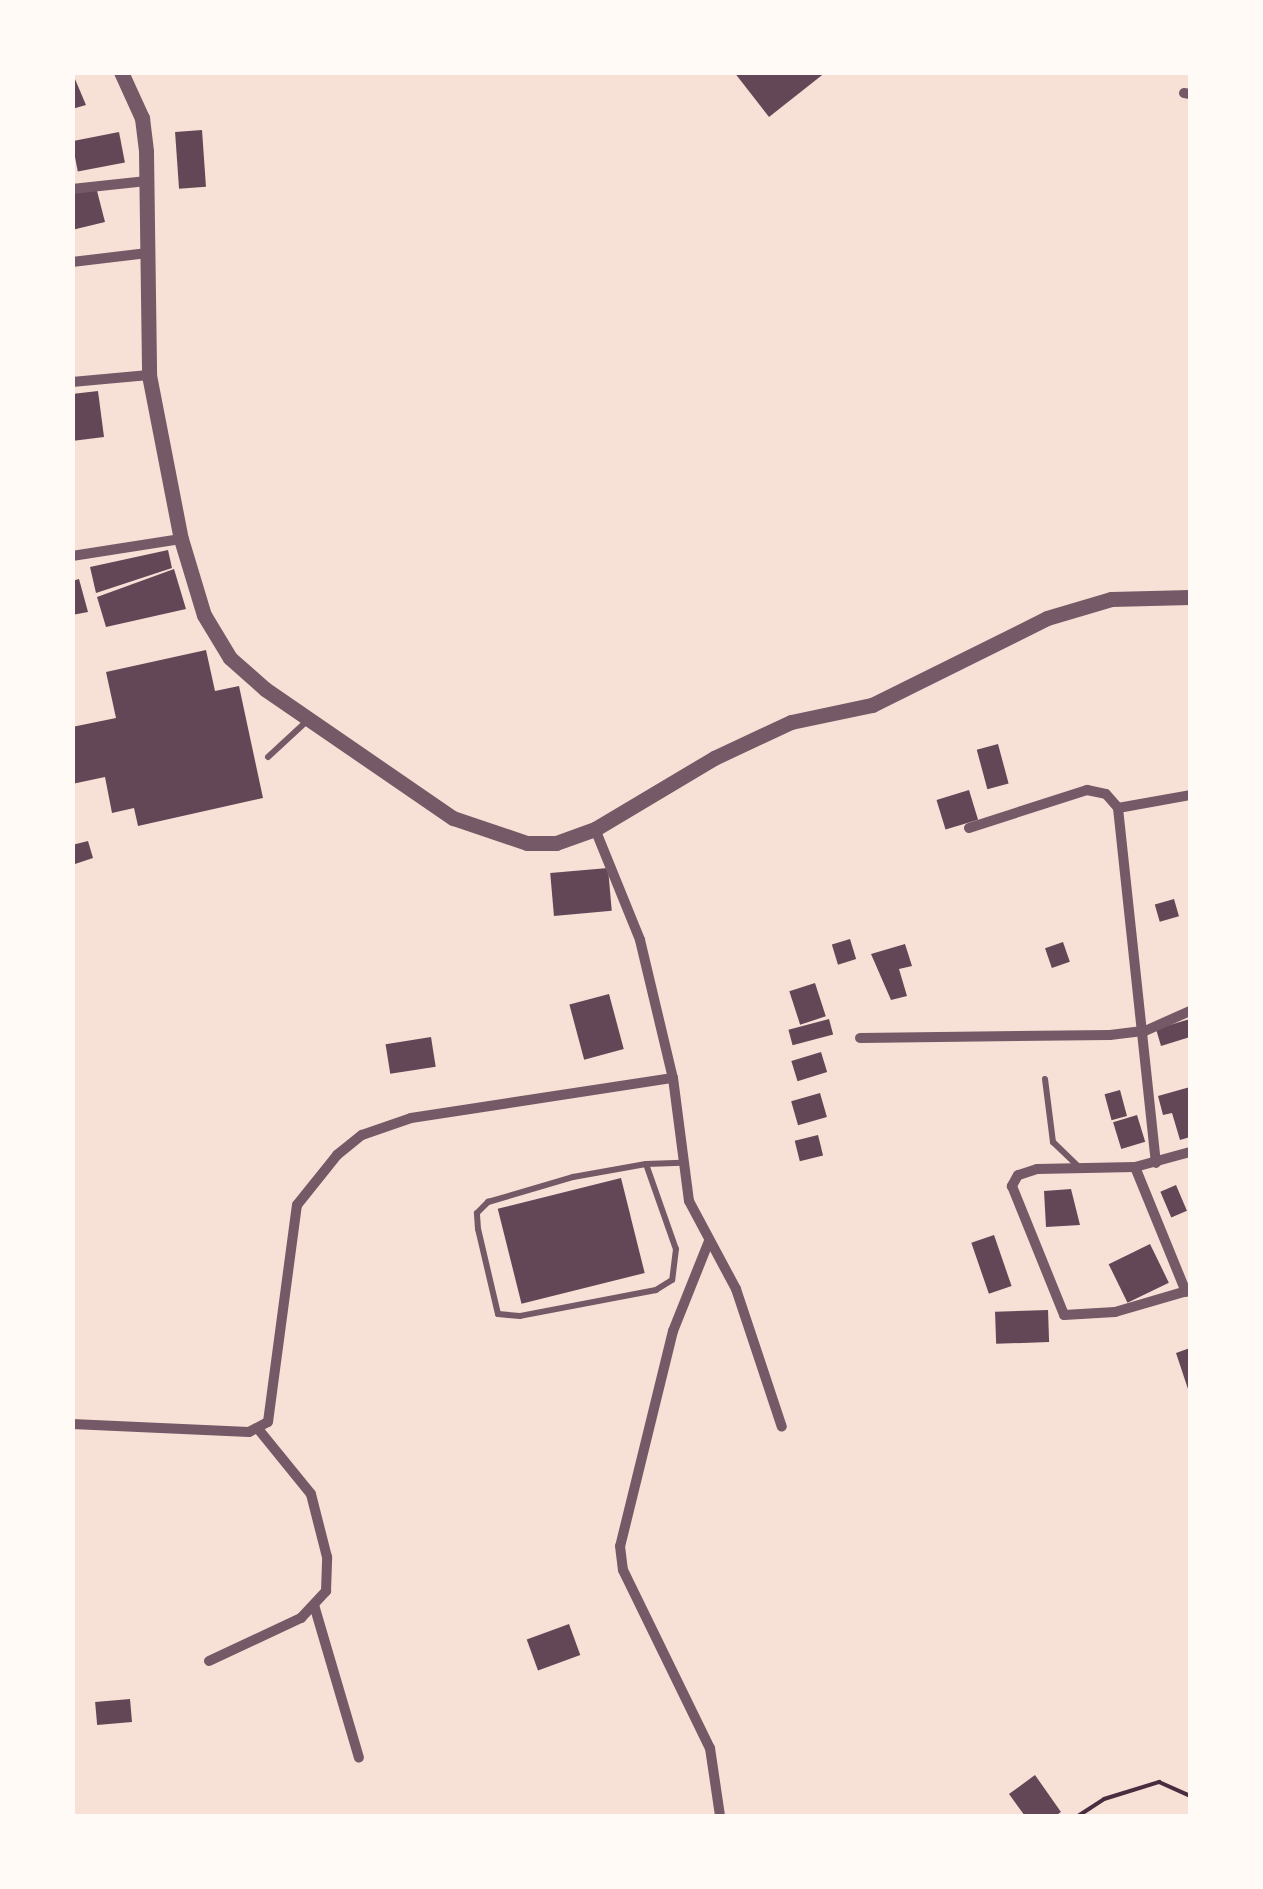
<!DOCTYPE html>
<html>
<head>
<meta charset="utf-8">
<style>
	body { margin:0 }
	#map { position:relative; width:1263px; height:1889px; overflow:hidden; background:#f7e1d7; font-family:"Exo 2",sans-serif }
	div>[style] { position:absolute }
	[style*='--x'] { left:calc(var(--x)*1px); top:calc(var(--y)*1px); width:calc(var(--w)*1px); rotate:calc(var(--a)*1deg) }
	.building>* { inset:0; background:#644757; transform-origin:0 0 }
	.path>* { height:4px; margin:-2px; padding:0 2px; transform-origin:2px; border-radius:2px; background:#4a2c40 }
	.service>* { height:6px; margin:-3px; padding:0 3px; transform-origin:3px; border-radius:3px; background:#755966 }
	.minor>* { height:10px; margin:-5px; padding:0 5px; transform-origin:5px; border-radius:5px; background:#755966 }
	.tertiary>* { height:15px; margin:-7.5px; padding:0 7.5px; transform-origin:7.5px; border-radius:7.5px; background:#755966 }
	span { translate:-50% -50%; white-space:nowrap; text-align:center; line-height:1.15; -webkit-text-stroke:10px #fffaf5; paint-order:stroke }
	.frame { position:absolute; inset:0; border:75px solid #fffaf5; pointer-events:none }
</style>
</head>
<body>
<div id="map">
	<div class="building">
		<i style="clip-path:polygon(72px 72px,86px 105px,72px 109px)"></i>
		<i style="clip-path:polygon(734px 72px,826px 72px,769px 117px)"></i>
		<i style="left:202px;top:130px;width:57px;height:27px;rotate:86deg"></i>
		<i style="left:119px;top:132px;width:31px;height:48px;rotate:79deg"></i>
		<i style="clip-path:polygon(96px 187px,105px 222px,72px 230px,72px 193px)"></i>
		<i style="clip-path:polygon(98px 391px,104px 437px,72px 441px,72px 394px)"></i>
		<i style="clip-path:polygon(168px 550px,172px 568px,96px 593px,90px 567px)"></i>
		<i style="clip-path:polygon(174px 569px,186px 609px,106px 627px,97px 597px)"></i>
		<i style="clip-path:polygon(79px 579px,88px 612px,72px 615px,72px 581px)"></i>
		<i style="clip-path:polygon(206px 650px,215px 691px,239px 686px,263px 798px,138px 826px,134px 808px,112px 813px,105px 777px,72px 784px,72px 727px,116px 718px,106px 672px)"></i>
		<i style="left:998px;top:744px;width:41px;height:22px;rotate:75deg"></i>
		<i style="left:969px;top:790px;width:31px;height:34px;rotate:73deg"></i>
		<i style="clip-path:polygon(88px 841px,93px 858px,72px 865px,72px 845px)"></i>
		<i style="left:608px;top:868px;width:43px;height:58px;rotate:85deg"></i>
		<i style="left:1174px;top:899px;width:18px;height:20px;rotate:74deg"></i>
		<i style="left:850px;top:939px;width:21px;height:19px;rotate:73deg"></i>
		<i style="left:1063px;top:942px;width:21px;height:19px;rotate:71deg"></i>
		<i style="clip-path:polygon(905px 944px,912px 966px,899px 969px,907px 996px,891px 1000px,871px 954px)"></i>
		<i style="left:815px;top:983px;width:35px;height:27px;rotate:72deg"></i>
		<i style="left:609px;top:994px;width:57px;height:41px;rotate:75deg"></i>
		<i style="left:829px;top:1019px;width:16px;height:42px;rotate:75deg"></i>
		<i style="clip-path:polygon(1190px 1019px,1190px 1037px,1161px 1046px,1156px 1029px)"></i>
		<i style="left:431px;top:1037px;width:30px;height:46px;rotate:81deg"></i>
		<i style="left:821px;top:1052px;width:21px;height:31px;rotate:73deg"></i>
		<i style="clip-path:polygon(1190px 1087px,1190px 1137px,1180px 1140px,1172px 1113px,1163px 1115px,1158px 1096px)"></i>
		<i style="left:1120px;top:1090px;width:27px;height:16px;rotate:75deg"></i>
		<i style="left:820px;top:1093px;width:25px;height:30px;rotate:74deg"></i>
		<i style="left:1137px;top:1115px;width:28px;height:25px;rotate:73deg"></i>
		<i style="left:818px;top:1135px;width:21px;height:24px;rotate:76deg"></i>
		<i style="left:621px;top:1178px;width:98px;height:127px;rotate:76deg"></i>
		<i style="left:1176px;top:1185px;width:28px;height:17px;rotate:67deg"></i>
		<i style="clip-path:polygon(1071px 1189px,1080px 1225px,1046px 1227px,1044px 1191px)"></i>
		<i style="left:994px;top:1235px;width:54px;height:24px;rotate:71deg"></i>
		<i style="left:1150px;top:1244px;width:43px;height:46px;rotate:64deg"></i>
		<i style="left:1048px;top:1310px;width:32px;height:53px;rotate:88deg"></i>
		<i style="clip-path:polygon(1190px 1348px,1190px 1395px,1176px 1353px)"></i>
		<i style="left:569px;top:1624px;width:33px;height:45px;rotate:70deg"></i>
		<i style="left:130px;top:1699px;width:23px;height:35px;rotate:85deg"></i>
		<i style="clip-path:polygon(1035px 1775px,1061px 1812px,1055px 1816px,1025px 1816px,1009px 1794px)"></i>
	</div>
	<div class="path">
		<i style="--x:1078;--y:1816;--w:31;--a:-33"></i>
		<i style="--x:1104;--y:1799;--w:58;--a:-17.2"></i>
		<i style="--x:1159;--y:1782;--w:34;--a:24"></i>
	</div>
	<div class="service">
		<i style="--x:268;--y:757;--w:53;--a:-42.7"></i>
		<i style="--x:1045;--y:1079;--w:64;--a:82.8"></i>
		<i style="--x:1053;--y:1142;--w:33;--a:44"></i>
		<i style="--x:646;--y:1164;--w:90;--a:70.6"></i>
		<i style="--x:676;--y:1249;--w:31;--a:97"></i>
		<i style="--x:672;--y:1280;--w:19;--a:148"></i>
		<i style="--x:656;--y:1290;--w:138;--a:169.2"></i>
		<i style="--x:520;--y:1316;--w:22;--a:-175"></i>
		<i style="--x:498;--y:1314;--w:87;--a:-103.2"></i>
		<i style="--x:478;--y:1229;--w:16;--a:-94"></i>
		<i style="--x:477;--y:1213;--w:16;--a:-45"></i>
		<i style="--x:488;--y:1202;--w:89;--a:-16.4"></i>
		<i style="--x:573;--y:1177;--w:74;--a:-10.1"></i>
		<i style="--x:646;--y:1164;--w:36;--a:-2"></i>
	</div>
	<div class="minor">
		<i style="--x:1184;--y:93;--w:6;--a:9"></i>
		<i style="--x:72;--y:189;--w:75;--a:-6.1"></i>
		<i style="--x:72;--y:262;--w:76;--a:-6.8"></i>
		<i style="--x:72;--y:382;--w:77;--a:-5.2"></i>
		<i style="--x:72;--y:556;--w:110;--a:-8.9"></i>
		<i style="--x:1118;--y:808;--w:357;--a:83.9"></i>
		<i style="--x:969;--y:828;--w:124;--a:-17.9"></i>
		<i style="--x:1087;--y:790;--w:19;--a:12"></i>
		<i style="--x:1106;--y:794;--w:18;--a:49"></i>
		<i style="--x:1118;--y:808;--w:73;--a:-10.2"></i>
		<i style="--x:595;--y:829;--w:120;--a:67.9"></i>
		<i style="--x:640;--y:940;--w:142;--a:76.6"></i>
		<i style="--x:673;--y:1078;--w:124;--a:82.6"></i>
		<i style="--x:689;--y:1201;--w:100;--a:61.9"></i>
		<i style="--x:736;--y:1289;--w:145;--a:71.6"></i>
		<i style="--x:860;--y:1038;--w:250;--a:-0.7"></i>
		<i style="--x:1110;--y:1035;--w:35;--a:-7"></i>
		<i style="--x:1145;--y:1031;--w:49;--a:-24"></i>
		<i style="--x:1190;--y:1152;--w:57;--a:164.7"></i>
		<i style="--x:1135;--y:1167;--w:98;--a:178.8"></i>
		<i style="--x:1037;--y:1169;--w:20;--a:162"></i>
		<i style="--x:1018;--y:1175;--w:13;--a:119"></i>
		<i style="--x:1012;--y:1186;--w:139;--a:68"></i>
		<i style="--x:1064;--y:1315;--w:51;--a:-3.4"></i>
		<i style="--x:1115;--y:1312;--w:78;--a:-16.3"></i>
		<i style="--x:1135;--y:1167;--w:135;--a:67.8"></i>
		<i style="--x:709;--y:1241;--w:97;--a:111.8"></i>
		<i style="--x:673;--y:1331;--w:221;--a:103.8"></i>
		<i style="--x:620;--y:1546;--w:24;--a:83"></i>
		<i style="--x:623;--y:1570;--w:198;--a:64"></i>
		<i style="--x:710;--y:1748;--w:69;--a:81.6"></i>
		<i style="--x:72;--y:1424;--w:177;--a:2.6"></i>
		<i style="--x:249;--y:1432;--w:21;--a:-28"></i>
		<i style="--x:268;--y:1422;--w:219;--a:-82.4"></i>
		<i style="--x:297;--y:1205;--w:64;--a:-51.3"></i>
		<i style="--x:337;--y:1155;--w:32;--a:-39"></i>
		<i style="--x:362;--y:1135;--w:52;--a:-19.1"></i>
		<i style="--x:411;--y:1118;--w:265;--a:-8.7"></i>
		<i style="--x:314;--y:1605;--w:159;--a:73.6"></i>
		<i style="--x:209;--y:1661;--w:102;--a:-25.1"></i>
		<i style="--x:301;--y:1618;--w:37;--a:-47"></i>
		<i style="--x:326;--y:1591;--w:34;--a:-88"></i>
		<i style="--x:327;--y:1557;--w:65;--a:-104.3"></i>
		<i style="--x:311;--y:1494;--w:82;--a:-129.1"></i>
	</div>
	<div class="tertiary">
		<i style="--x:121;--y:72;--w:51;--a:65.5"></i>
		<i style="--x:142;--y:118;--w:34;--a:83"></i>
		<i style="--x:146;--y:152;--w:223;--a:89.2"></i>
		<i style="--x:149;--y:375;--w:167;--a:79"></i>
		<i style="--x:181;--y:539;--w:79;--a:73.2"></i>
		<i style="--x:204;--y:615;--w:50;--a:58.8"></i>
		<i style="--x:230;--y:658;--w:47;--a:41.5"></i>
		<i style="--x:265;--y:689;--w:228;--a:34.5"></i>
		<i style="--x:453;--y:818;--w:78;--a:18.7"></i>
		<i style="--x:527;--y:843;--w:29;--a:0"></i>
		<i style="--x:556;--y:843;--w:41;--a:-19.7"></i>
		<i style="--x:595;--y:829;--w:139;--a:-30.8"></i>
		<i style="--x:714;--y:758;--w:85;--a:-25.1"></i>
		<i style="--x:791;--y:722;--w:83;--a:-11.9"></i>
		<i style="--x:872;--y:705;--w:195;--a:-26.4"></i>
		<i style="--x:1047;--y:618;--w:67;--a:-16.5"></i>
		<i style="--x:1111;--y:599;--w:79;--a:-1.5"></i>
	</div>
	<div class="frame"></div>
</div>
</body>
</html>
